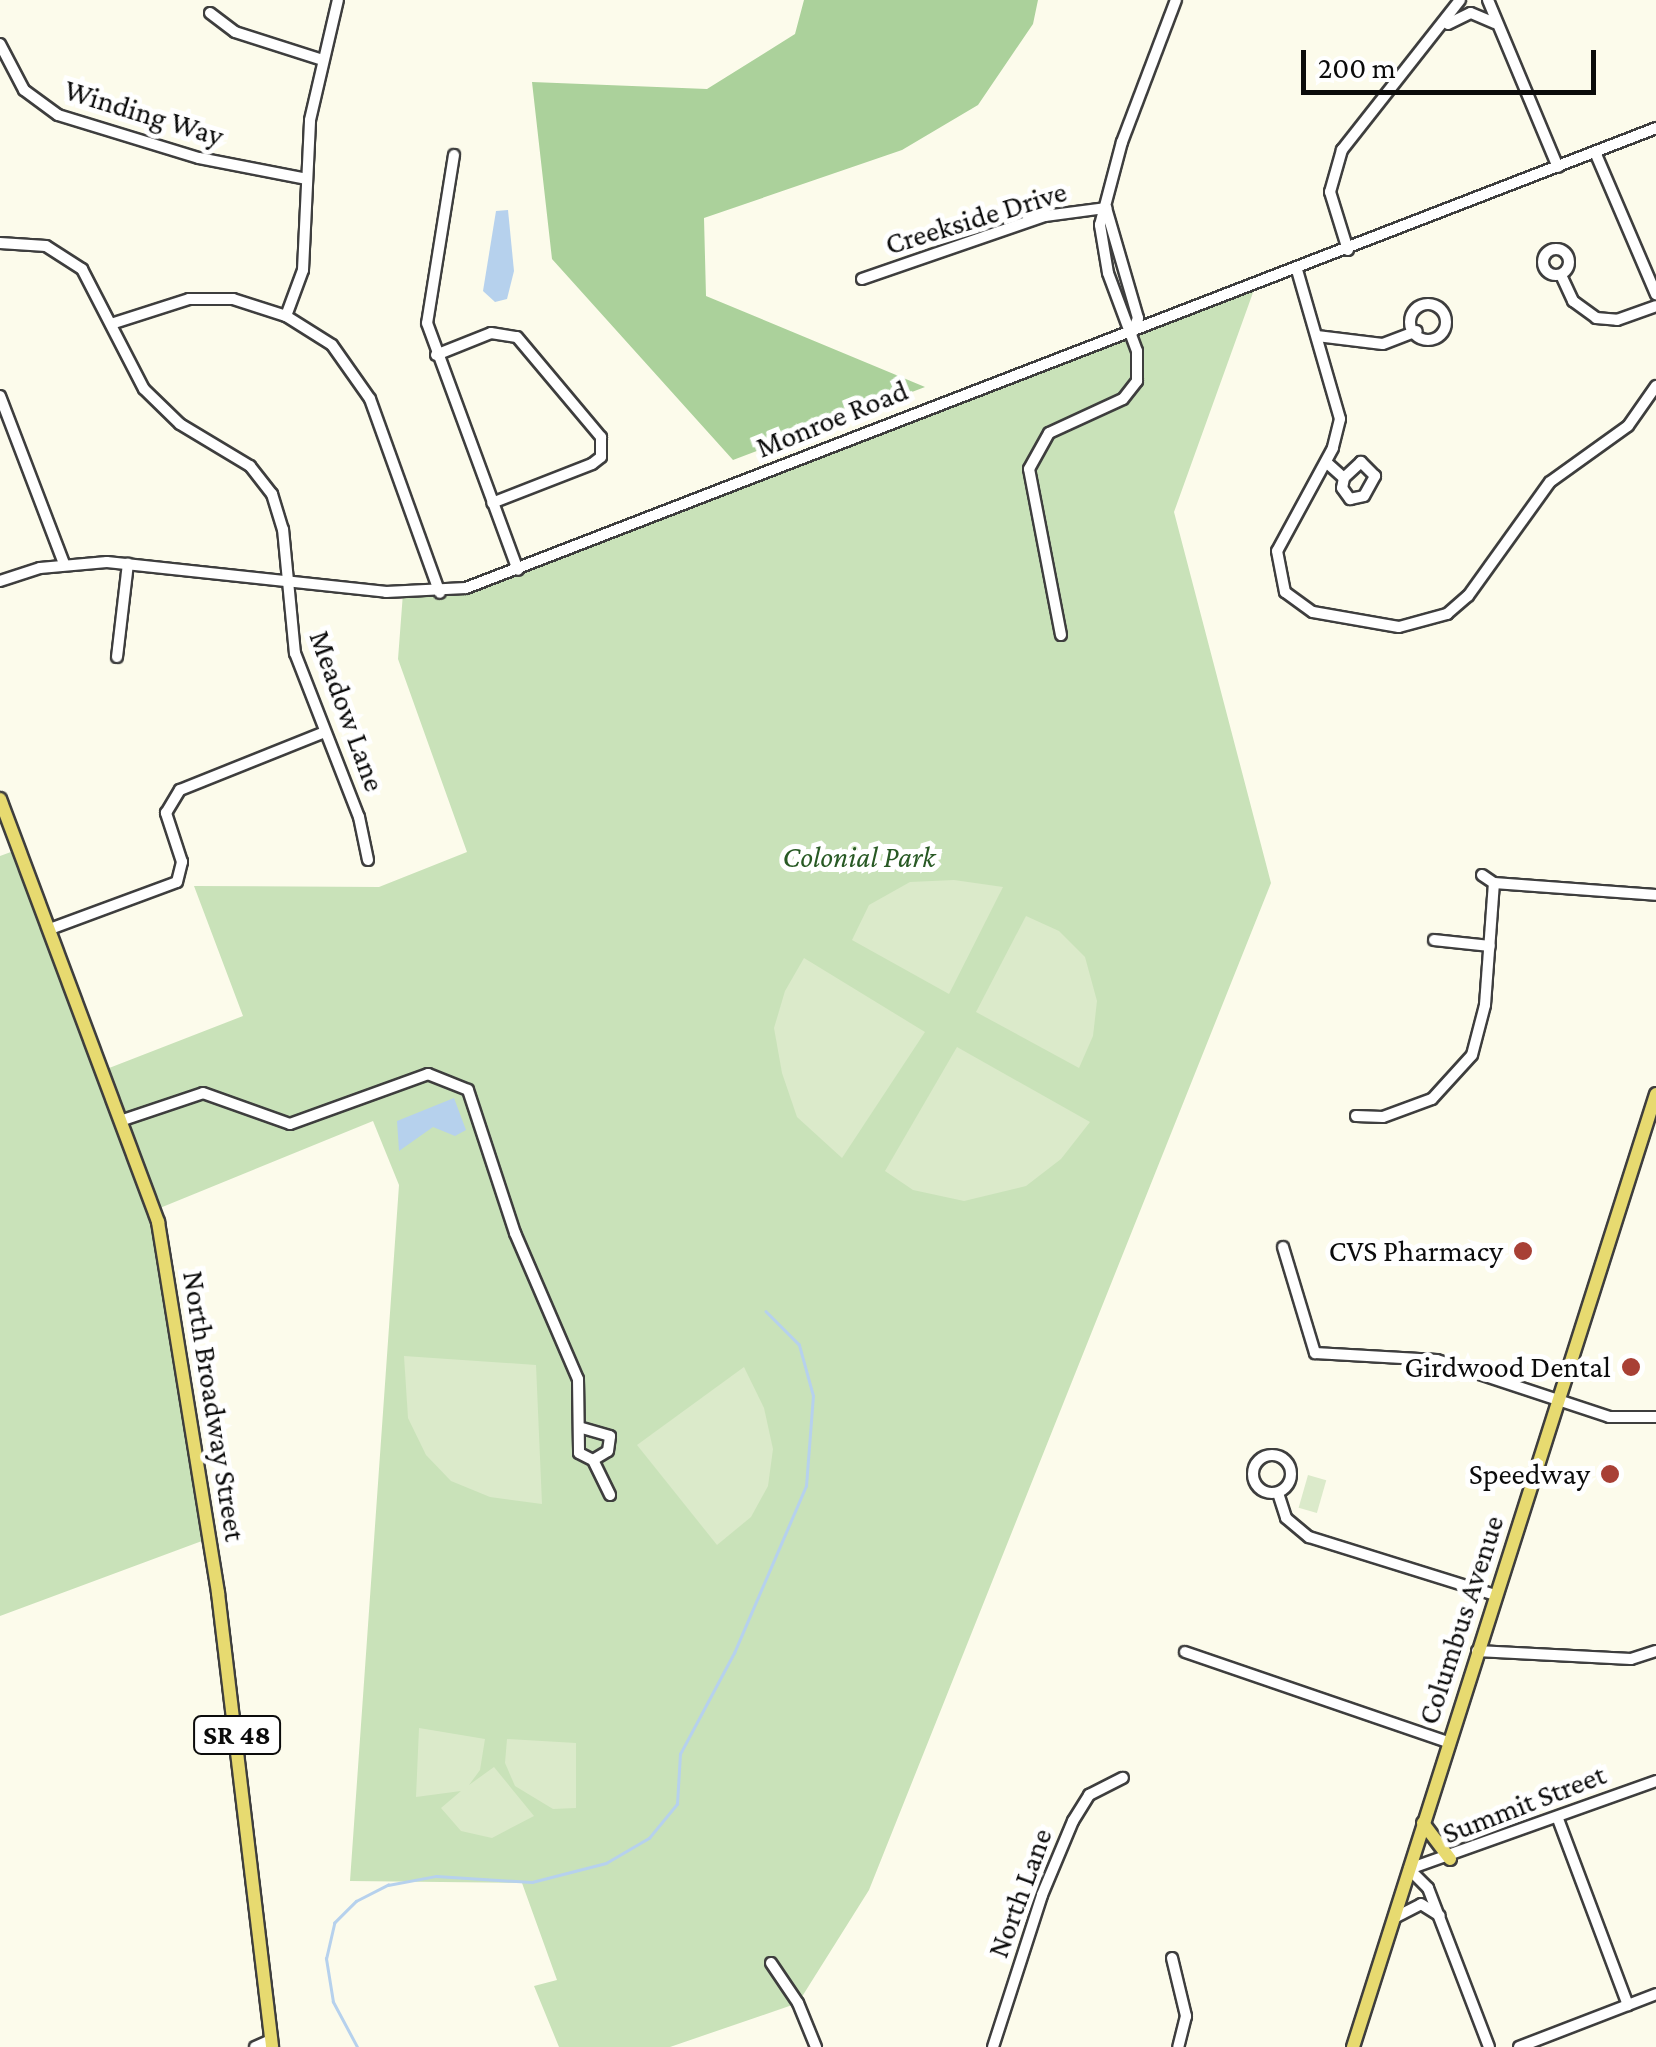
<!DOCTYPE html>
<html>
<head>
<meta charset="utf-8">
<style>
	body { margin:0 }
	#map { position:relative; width:1656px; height:2047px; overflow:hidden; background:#fcfbeb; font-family:"Crimson Pro",serif }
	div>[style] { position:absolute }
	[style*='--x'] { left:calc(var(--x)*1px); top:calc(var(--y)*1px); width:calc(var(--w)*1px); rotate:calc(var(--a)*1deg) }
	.green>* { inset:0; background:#c9e2b9 }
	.forest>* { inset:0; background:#abd19b }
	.pitch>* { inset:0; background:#dbeaca; transform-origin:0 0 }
	.water>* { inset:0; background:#b6d1ed }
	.stream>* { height:2.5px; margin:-1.25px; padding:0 1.25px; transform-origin:1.25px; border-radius:1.25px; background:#b6d1ed }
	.roads { filter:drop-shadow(2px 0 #3e3e3e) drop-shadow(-2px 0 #3e3e3e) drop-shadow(0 2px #3e3e3e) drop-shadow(0 -2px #3e3e3e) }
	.minor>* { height:10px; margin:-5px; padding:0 5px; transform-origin:5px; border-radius:5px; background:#fff }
	.minor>.ring { margin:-5px; padding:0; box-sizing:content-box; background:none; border:10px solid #fff; border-radius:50% }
	.major>* { height:12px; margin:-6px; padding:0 6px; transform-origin:6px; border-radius:6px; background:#e7da70 }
	.dots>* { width:28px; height:28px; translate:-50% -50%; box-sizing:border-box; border:5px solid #fff; border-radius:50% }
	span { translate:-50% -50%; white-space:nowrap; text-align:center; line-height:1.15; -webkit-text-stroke:10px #fff; paint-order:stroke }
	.shield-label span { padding:2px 8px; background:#fff; border:2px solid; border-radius:8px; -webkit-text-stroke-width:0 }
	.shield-label { font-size:28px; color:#0b0b0b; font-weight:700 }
	.street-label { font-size:30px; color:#0b0b0b }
	.park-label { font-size:30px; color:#285924; font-style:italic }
	.poi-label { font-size:30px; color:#0b0b0b }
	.right { translate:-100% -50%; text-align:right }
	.scale { position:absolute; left:1301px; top:50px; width:295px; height:45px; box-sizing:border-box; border:5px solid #0b0b0b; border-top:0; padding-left:12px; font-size:30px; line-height:35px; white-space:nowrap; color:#0b0b0b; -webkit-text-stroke:8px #fff; paint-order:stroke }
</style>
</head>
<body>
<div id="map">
	<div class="green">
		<i style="clip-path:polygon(1255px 287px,1174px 512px,1271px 883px,869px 1890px,798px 2003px,670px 2047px,559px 2047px,534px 1986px,557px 1980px,522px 1883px,350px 1881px,399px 1185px,373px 1121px,155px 1210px,210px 1538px,0 1616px,0 856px,19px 849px,104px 1070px,243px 1016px,194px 886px,379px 887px,467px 852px,398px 659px,403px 593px,440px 593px)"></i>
	</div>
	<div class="forest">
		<i style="clip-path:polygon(804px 0,1038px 0,1033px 24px,978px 105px,902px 150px,704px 218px,706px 296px,925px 387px,733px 460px,552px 259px,532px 82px,707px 89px,795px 34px)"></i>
	</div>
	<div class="pitch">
		<i style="clip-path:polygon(954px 880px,1003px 887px,949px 994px,852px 940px,869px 905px,910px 882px)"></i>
		<i style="clip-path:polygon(1026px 916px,1059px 931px,1085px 957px,1097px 1001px,1093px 1036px,1079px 1068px,976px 1012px)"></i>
		<i style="clip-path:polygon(804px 958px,925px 1032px,842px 1158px,797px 1117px,782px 1073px,774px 1028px,785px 991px)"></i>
		<i style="clip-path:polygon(957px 1047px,1090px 1122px,1061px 1159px,1026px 1186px,964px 1201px,913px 1190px,885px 1171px)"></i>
		<i style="clip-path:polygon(404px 1356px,536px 1365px,542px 1504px,490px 1497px,451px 1481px,426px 1455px,408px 1418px)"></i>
		<i style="clip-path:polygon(744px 1367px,764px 1408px,773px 1449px,768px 1486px,751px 1517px,717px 1545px,637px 1445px)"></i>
		<i style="left:1308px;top:1475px;width:19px;height:34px;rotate:16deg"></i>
		<i style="clip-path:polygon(419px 1728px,485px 1739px,480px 1770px,469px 1785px,494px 1767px,534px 1816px,492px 1838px,461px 1831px,441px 1808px,461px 1791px,416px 1797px)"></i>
		<i style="clip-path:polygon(507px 1739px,576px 1743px,576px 1808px,553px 1809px,515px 1786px,505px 1763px)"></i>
	</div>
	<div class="water">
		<i style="clip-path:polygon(508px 210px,514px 271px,507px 299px,495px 302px,483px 291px,496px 211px)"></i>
		<i style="clip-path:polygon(454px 1098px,466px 1130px,455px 1136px,433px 1127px,399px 1151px,397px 1121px)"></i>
	</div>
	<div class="stream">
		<i style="--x:357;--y:2047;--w:51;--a:-118.1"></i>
		<i style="--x:333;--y:2002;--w:44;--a:-99.2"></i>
		<i style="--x:326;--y:1959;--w:37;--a:-77"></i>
		<i style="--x:334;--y:1923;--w:31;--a:-45"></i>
		<i style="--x:356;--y:1901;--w:36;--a:-27"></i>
		<i style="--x:388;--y:1885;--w:49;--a:-10.6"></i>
		<i style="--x:436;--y:1876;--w:96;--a:3.6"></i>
		<i style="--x:532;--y:1882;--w:76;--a:-14.4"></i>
		<i style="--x:606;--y:1863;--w:50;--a:-30.2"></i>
		<i style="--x:649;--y:1838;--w:44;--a:-50.5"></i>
		<i style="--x:677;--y:1804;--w:50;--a:-86.6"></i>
		<i style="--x:680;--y:1754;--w:115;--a:-61.9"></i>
		<i style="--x:734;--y:1653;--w:182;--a:-66.7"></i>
		<i style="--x:806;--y:1486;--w:90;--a:-85.6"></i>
		<i style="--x:813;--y:1396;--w:53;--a:-105.4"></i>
		<i style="--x:799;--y:1345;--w:47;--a:-135"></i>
	</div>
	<div class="roads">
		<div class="minor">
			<i style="--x:1488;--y:0;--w:181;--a:67.3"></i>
			<i style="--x:210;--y:13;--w:31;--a:37"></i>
			<i style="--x:235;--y:32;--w:92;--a:17.7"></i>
			<i style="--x:1448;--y:24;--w:25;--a:-26"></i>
			<i style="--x:1471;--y:13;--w:26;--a:23"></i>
			<i style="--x:0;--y:44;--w:52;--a:62.4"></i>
			<i style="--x:24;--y:90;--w:42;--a:36.3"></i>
			<i style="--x:58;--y:115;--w:147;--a:17"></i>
			<i style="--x:199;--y:158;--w:110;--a:11"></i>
			<i style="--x:1595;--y:152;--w:155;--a:66.8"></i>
			<i style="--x:454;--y:155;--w:170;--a:99.1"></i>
			<i style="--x:427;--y:323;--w:263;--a:69.8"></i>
			<i style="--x:1106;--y:208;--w:115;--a:73.8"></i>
			<i style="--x:1138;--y:318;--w:16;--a:112"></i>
			<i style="--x:0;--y:243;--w:46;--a:3.7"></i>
			<i style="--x:46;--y:246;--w:43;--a:32.6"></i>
			<i style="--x:82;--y:269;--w:135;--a:62.7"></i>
			<i style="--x:144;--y:389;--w:50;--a:44.2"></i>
			<i style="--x:180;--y:424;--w:82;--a:31"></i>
			<i style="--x:250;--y:466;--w:36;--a:52"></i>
			<i style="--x:272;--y:494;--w:37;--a:73"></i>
			<i style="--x:283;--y:529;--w:125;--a:84.5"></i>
			<i style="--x:295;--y:653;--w:176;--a:68.7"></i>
			<i style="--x:359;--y:817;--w:44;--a:78.2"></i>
			<i class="ring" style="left:1543px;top:249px;width:16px;height:16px"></i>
			<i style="--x:1348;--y:250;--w:61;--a:-107.2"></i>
			<i style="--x:1330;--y:192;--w:44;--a:-74.1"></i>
			<i style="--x:1342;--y:150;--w:191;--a:-51.8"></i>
			<i style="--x:1297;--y:270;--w:155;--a:73.9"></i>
			<i style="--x:1340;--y:419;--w:30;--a:104"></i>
			<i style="--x:1333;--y:448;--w:117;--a:118.5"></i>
			<i style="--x:1277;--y:551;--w:42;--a:79"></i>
			<i style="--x:1285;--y:592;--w:34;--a:36"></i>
			<i style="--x:1313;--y:612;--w:87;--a:9.9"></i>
			<i style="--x:1399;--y:627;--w:50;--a:-15.2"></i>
			<i style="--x:1447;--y:614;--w:28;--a:-41"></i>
			<i style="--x:1468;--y:596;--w:140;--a:-54.3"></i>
			<i style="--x:1550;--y:482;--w:96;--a:-35.7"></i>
			<i style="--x:1628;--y:426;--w:49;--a:-55"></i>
			<i style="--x:1561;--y:275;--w:29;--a:65"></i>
			<i style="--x:1573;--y:301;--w:29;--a:36"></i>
			<i style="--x:1596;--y:318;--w:21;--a:5"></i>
			<i style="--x:1617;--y:320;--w:41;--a:-19.7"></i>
			<i style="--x:862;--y:279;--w:194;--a:-19"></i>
			<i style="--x:1045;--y:216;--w:62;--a:-7.5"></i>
			<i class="ring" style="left:1410px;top:304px;width:26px;height:26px"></i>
			<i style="--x:286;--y:316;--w:49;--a:-69.7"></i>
			<i style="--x:303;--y:270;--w:150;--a:-87.3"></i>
			<i style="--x:310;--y:120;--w:123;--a:-76.9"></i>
			<i style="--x:111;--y:324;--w:82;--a:-17.8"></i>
			<i style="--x:189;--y:299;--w:44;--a:0"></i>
			<i style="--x:233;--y:299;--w:56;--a:17.8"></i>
			<i style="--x:286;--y:316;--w:54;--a:32.2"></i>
			<i style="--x:332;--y:345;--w:66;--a:54.9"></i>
			<i style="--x:370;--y:399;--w:206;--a:70.2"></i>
			<i style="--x:1317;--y:336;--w:66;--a:6.9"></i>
			<i style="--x:1383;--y:344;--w:36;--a:-21"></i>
			<i style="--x:436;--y:355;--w:59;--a:-21.8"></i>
			<i style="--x:491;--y:333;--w:26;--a:9"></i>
			<i style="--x:517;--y:337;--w:131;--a:50"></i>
			<i style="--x:601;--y:437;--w:20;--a:90"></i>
			<i style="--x:601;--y:457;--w:11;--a:142"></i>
			<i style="--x:592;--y:464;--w:107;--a:158.7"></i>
			<i style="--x:0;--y:396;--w:180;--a:69.1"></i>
			<i style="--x:1326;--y:462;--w:24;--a:42"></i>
			<i style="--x:1344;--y:478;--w:10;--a:101"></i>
			<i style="--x:1342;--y:488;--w:14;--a:54"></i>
			<i style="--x:1350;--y:499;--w:14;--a:-12"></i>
			<i style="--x:1364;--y:496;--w:23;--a:-61"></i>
			<i style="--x:1375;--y:476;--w:20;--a:-135"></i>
			<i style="--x:1361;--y:462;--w:23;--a:137"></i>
			<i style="--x:0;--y:581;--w:42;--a:-18"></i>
			<i style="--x:40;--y:568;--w:67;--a:-5.1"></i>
			<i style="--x:107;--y:562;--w:281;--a:6.1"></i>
			<i style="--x:386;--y:592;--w:80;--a:-2.9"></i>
			<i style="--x:466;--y:588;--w:1276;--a:-21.13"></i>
			<i style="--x:1061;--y:635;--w:169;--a:-100.9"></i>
			<i style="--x:1029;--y:469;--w:41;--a:-60.9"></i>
			<i style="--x:1049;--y:433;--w:81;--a:-24.7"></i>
			<i style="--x:1123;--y:399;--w:23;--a:-52"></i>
			<i style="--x:1137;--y:381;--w:30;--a:-90"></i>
			<i style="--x:1137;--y:351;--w:83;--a:-110.4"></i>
			<i style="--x:1108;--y:273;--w:49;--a:-99.5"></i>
			<i style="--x:1100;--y:225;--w:86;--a:-75.2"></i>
			<i style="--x:1122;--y:142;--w:152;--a:-69.2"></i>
			<i style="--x:117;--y:657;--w:94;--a:-83.3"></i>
			<i style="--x:1482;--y:875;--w:14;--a:34"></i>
			<i style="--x:1494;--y:883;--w:162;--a:4.2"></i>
			<i style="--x:50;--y:929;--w:135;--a:-20.3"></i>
			<i style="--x:177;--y:882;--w:21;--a:-76"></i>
			<i style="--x:182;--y:862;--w:52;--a:-108.1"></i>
			<i style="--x:166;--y:813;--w:27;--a:-59"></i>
			<i style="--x:180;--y:790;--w:156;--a:-21.8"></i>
			<i style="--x:1434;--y:940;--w:56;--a:6.1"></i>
			<i style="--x:1356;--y:1116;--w:27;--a:2"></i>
			<i style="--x:1383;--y:1117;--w:52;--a:-20.2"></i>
			<i style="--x:1432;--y:1099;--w:59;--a:-47.7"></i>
			<i style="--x:1472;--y:1055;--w:52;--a:-75.4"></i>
			<i style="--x:1485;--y:1005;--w:122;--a:-85.8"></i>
			<i style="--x:123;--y:1120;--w:84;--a:-18.6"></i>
			<i style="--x:203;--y:1093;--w:92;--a:19.6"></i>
			<i style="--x:290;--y:1124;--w:147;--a:-19.9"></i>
			<i style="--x:428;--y:1074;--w:43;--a:21.8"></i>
			<i style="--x:468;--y:1090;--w:151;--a:71.8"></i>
			<i style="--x:515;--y:1233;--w:159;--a:66.7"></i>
			<i style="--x:578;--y:1379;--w:74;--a:89.2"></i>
			<i style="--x:579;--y:1453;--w:16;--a:27"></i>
			<i style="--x:593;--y:1460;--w:17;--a:-31"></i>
			<i style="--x:608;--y:1451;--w:15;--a:-82"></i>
			<i style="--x:610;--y:1436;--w:29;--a:-164"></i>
			<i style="--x:1283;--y:1247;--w:111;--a:73.2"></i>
			<i style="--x:1315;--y:1353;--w:122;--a:3.3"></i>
			<i style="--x:1437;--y:1360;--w:181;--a:18.3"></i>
			<i style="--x:1609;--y:1417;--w:47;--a:0"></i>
			<i class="ring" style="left:1253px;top:1455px;width:28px;height:28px"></i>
			<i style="--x:593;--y:1460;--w:39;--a:64"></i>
			<i style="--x:1278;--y:1493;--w:26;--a:72"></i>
			<i style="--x:1286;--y:1518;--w:30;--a:40"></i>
			<i style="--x:1309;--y:1537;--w:195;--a:17.3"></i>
			<i style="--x:1477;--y:1651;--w:154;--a:3"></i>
			<i style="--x:1631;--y:1659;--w:26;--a:-18"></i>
			<i style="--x:1185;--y:1652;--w:278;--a:18.9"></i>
			<i style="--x:1558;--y:1819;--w:199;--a:69.4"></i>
			<i style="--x:1409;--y:1869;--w:262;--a:-19.6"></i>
			<i style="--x:1409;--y:1869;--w:27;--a:45"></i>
			<i style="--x:1428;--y:1888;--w:170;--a:69"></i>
			<i style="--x:1394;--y:1918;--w:30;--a:-27"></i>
			<i style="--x:1421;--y:1904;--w:22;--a:32"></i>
			<i style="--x:1172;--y:1958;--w:60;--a:76.4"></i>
			<i style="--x:1186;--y:2016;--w:32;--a:104"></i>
			<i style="--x:771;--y:1963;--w:48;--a:56"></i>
			<i style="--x:798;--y:2003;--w:48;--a:67.8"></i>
			<i style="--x:255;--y:2047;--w:17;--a:-24"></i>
			<i style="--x:993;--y:2047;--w:160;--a:-72.1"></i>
			<i style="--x:1042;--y:1895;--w:80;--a:-67.3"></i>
			<i style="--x:1073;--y:1821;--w:31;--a:-58"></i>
			<i style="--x:1089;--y:1795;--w:38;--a:-27"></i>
			<i style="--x:1519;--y:2047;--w:147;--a:-21.1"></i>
		</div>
		<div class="major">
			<i style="--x:0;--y:799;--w:452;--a:69.5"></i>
			<i style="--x:158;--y:1222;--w:376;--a:80.8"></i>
			<i style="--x:218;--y:1593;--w:457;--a:83.2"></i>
			<i style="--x:1423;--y:1823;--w:45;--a:53.1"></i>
			<i style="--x:1353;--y:2047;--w:1000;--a:-72.36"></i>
		</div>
	</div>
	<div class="dots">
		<i style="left:1523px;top:1251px;background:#a84035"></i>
		<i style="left:1631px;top:1367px;background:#a84035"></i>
		<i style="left:1610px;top:1474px;background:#a84035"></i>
	</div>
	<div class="shield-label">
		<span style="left:237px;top:1735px">SR 48</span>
	</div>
	<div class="street-label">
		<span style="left:144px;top:113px;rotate:17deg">Winding Way</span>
		<span style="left:976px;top:218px;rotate:-17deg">Creekside Drive</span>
		<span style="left:832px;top:419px;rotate:-22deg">Monroe Road</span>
		<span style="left:347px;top:711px;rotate:70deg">Meadow Lane</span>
		<span style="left:214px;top:1406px;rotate:81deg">North Broadway Street</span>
		<span style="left:1461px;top:1620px;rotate:-72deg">Columbus Avenue</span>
		<span style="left:1524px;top:1804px;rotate:-21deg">Summit Street</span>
		<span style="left:1020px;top:1893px;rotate:-70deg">North Lane</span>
	</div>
	<div class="park-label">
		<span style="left:859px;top:857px">Colonial Park</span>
	</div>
	<div class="poi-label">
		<span class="right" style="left:1503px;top:1251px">CVS Pharmacy</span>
		<span class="right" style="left:1611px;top:1367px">Girdwood Dental</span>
		<span class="right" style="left:1590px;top:1474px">Speedway</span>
	</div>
	<div class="scale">200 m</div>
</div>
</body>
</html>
